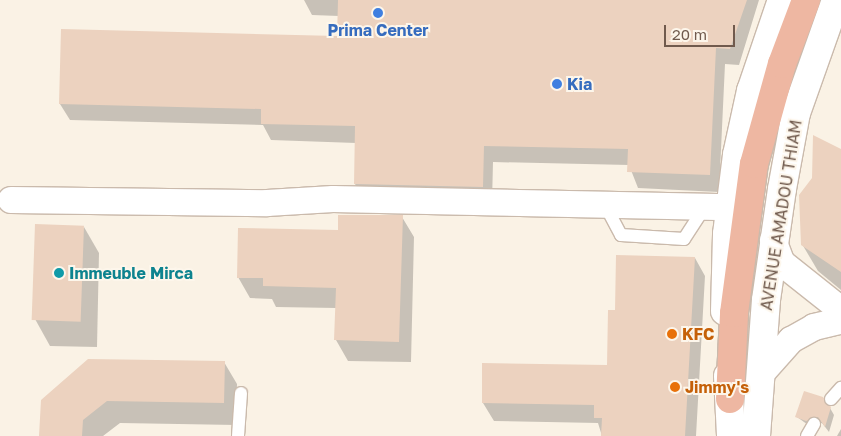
<!DOCTYPE html>
<html>
<head>
<meta charset="utf-8">
<style>
	body { margin:0 }
	#map { position:relative; width:841px; height:436px; overflow:hidden; background:#faf2e5; font-family:"Golos Text",sans-serif }
	div>[style] { position:absolute }
	[style*='--x'] { left:calc(var(--x)*1px); top:calc(var(--y)*1px); width:calc(var(--w)*1px); rotate:calc(var(--a)*1deg) }
	.shadow>* { inset:0; background:#0003 }
	.building>* { inset:0; background:#ecd2bf; transform-origin:0 0 }
	.roads { filter:drop-shadow(1px 0 #cabaac) drop-shadow(-1px 0 #cabaac) drop-shadow(0 1px #cabaac) drop-shadow(0 -1px #cabaac) }
	.service>* { height:12px; margin:-6px; padding:0 6px; transform-origin:6px; border-radius:6px; background:#fff }
	.minor>* { height:26px; margin:-13px; padding:0 13px; transform-origin:13px; border-radius:13px; background:#fff }
	.secondary>* { height:28px; margin:-14px; padding:0 14px; transform-origin:14px; border-radius:14px; background:#fff }
	.motorway>* { height:28px; margin:-14px; padding:0 14px; transform-origin:14px; border-radius:14px; background:#eeb7a2 }
	.dots>* { width:14px; height:14px; translate:-50% -50%; box-sizing:border-box; border:2px solid #fdf6eb; border-radius:50% }
	span { translate:-50% -50%; white-space:nowrap; text-align:center; line-height:1.15; -webkit-text-stroke:4px #fdf6eb; paint-order:stroke }
	.shop-label { font-size:16px; color:#366cbe; font-weight:700 }
	.left { translate:0 -50%; text-align:left }
	.street-label { font-size:16px; color:#705a4d }
	.culture-label { font-size:16px; color:#0d838f; font-weight:700 }
	.food-label { font-size:16px; color:#c56008; font-weight:700 }
	.scale { position:absolute; left:664px; top:25px; width:71px; height:22px; box-sizing:border-box; border:2px solid #705a4d; border-top:0; padding-left:6px; font-size:15px; line-height:18px; white-space:nowrap; color:#705a4d; -webkit-text-stroke:4px #fdf6eb; paint-order:stroke }
</style>
</head>
<body>
<div id="map">
	<div class="shadow">
		<i style="clip-path:polygon(304px 0,759px 0,739px 65px,725px 64px,719px 192px,638px 188px,629px 165px,493px 162px,492px 203px,365px 201px,355px 184px,356px 143px,271px 140px,263px 125px,70px 120px,60px 104px,338px 37px,339px 16px,312px 15px)"></i>
		<i style="clip-path:polygon(841px 150px,841px 290px,818px 271px,802px 244px)"></i>
		<i style="clip-path:polygon(402px 217px,414px 237px,411px 362px,348px 361px,336px 340px,336px 308px,276px 307px,272px 299px,250px 298px,238px 277px,339px 231px)"></i>
		<i style="clip-path:polygon(84px 227px,99px 253px,97px 347px,50px 346px,35px 319px)"></i>
		<i style="clip-path:polygon(695px 258px,705px 276px,696px 436px,602px 436px,598px 423px,494px 421px,483px 403px,608px 367px,616px 312px)"></i>
		<i style="clip-path:polygon(224px 362px,237px 384px,236px 425px,120px 423px,103px 436px,40px 436px,42px 400px)"></i>
		<i style="clip-path:polygon(830px 408px,834px 415px,829px 432px,822px 423px,811px 427px,797px 417px)"></i>
		<i style="clip-path:polygon(841px 429px,841px 436px,837px 436px)"></i>
	</div>
	<div class="building">
		<i style="clip-path:polygon(338px 0,747px 0,730px 49px,716px 48px,710px 175px,627px 172px,628px 149px,484px 146px,483px 187px,354px 184px,355px 126px,261px 124px,261px 109px,59px 104px,61px 29px,337px 36px)"></i>
		<i style="clip-path:polygon(813px 135px,841px 149px,841px 272px,801px 245px,799px 195px,812px 178px)"></i>
		<i style="clip-path:polygon(338px 215px,403px 215px,399px 342px,334px 340px,336px 288px,263px 286px,263px 278px,237px 278px,238px 228px,338px 230px)"></i>
		<i style="left:35px;top:224px;width:49px;height:96px;rotate:2deg"></i>
		<i style="clip-path:polygon(616px 255px,695px 257px,685px 436px,601px 436px,602px 418px,594px 418px,594px 405px,482px 403px,482px 363px,607px 365px,608px 310px,615px 310px)"></i>
		<i style="clip-path:polygon(88px 359px,225px 361px,224px 403px,107px 401px,83px 420px,82px 436px,39px 436px,41px 400px)"></i>
		<i style="clip-path:polygon(804px 391px,823px 397px,831px 407px,825px 427px,818px 417px,806px 421px,795px 417px)"></i>
	</div>
	<div class="roads">
		<div class="service">
			<i style="--x:605;--y:205;--w:34;--a:62"></i>
			<i style="--x:621;--y:235;--w:63;--a:3.6"></i>
			<i style="--x:684;--y:239;--w:38;--a:-57"></i>
			<i style="--x:831;--y:399;--w:15;--a:-48"></i>
			<i style="--x:238;--y:436;--w:43;--a:-86"></i>
			<i style="--x:807;--y:436;--w:14;--a:-60"></i>
		</div>
		<div class="minor">
			<i style="--x:11;--y:200;--w:256;--a:0.7"></i>
			<i style="--x:267;--y:203;--w:66;--a:-3.5"></i>
			<i style="--x:333;--y:199;--w:397;--a:1.2"></i>
			<i style="--x:773;--y:240;--w:25;--a:69"></i>
			<i style="--x:782;--y:263;--w:75;--a:38.5"></i>
			<i style="--x:760;--y:375;--w:47;--a:-48.5"></i>
			<i style="--x:791;--y:340;--w:26;--a:-29"></i>
			<i style="--x:814;--y:327;--w:28;--a:-13"></i>
		</div>
		<div class="secondary">
			<i style="--x:725;--y:311;--w:77;--a:-88.5"></i>
			<i style="--x:727;--y:234;--w:80;--a:-82.8"></i>
			<i style="--x:737;--y:155;--w:66;--a:-77.7"></i>
			<i style="--x:751;--y:91;--w:96;--a:-71.2"></i>
			<i style="--x:728;--y:376;--w:60;--a:87.1"></i>
			<i style="--x:756;--y:436;--w:136;--a:-85.8"></i>
			<i style="--x:766;--y:300;--w:112;--a:-81.8"></i>
			<i style="--x:782;--y:189;--w:77;--a:-79.6"></i>
			<i style="--x:796;--y:113;--w:120;--a:-70.5"></i>
		</div>
		<div class="motorway">
			<i style="--x:730;--y:399;--w:86;--a:-87.3"></i>
			<i style="--x:734;--y:313;--w:150;--a:-82.4"></i>
			<i style="--x:754;--y:164;--w:104;--a:-74.4"></i>
			<i style="--x:782;--y:64;--w:68;--a:-69.4"></i>
		</div>
	</div>
	<div class="dots">
		<i style="left:378px;top:13px;background:#3f7fe0"></i>
		<i style="left:557px;top:84px;background:#3f7fe0"></i>
		<i style="left:59px;top:273px;background:#0f9aa8"></i>
		<i style="left:672px;top:334px;background:#e8710a"></i>
		<i style="left:675px;top:387px;background:#e8710a"></i>
	</div>
	<div class="shop-label">
		<span style="left:378px;top:30px">Prima Center</span>
		<span class="left" style="left:567px;top:84px">Kia</span>
	</div>
	<div class="street-label">
		<span style="left:781px;top:215px;rotate:-81deg">AVENUE AMADOU THIAM</span>
	</div>
	<div class="culture-label">
		<span class="left" style="left:69px;top:273px">Immeuble Mirca</span>
	</div>
	<div class="food-label">
		<span class="left" style="left:682px;top:334px">KFC</span>
		<span class="left" style="left:685px;top:387px">Jimmy's</span>
	</div>
	<div class="scale">20 m</div>
</div>
</body>
</html>
